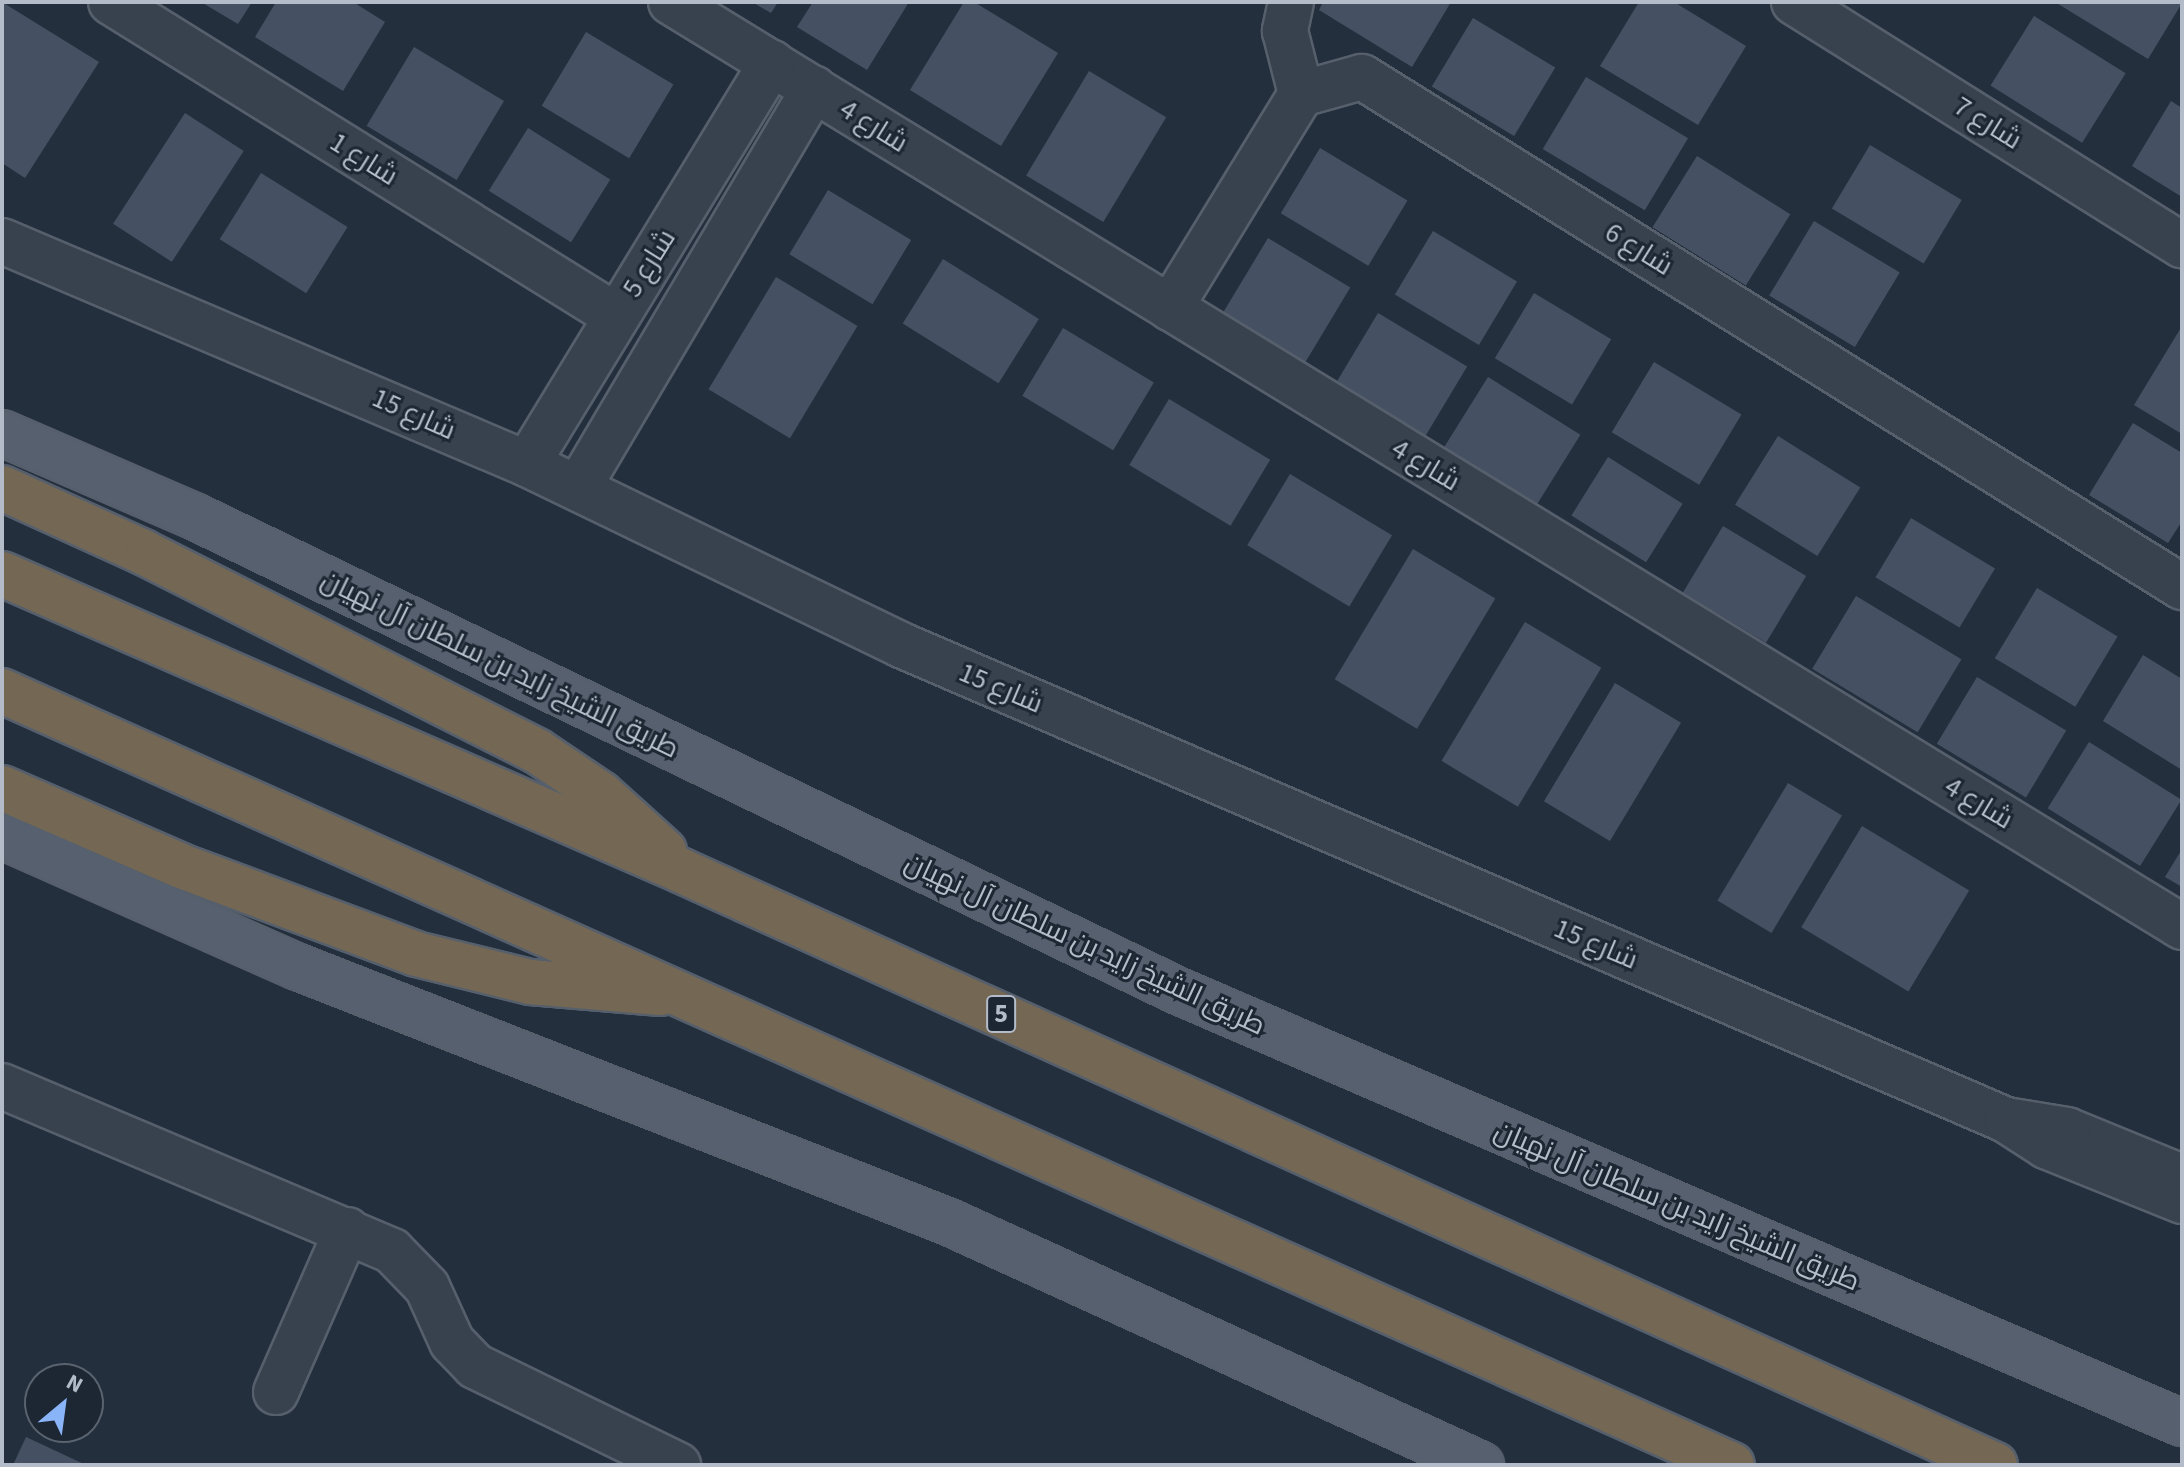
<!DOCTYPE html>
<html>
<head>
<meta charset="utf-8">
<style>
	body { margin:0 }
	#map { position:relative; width:2184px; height:1467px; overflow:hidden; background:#242f3e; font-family:"Source Sans 3",Cairo,sans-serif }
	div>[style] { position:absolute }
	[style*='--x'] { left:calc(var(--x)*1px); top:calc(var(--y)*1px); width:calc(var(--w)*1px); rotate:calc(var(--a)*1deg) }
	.building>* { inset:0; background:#455162; transform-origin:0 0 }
	.roads { filter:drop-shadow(2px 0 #565f6c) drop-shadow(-2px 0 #565f6c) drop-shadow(0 2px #565f6c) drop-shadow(0 -2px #565f6c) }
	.minor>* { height:44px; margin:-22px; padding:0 22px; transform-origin:22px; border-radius:22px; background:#38414e }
	.major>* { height:44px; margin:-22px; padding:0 22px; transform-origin:22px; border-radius:22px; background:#56606e }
	.highway>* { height:44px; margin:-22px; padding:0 22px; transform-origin:22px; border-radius:22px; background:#746855 }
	span { translate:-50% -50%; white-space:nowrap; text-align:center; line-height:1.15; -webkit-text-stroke:6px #1d2633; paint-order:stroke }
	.shield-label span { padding:2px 6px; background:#1d2633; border:2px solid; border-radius:6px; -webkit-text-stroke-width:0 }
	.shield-label { font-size:26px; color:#b4bcc9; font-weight:700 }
	.street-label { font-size:28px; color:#b4bcc9 }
	.frame { position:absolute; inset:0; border:4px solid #b4bcc9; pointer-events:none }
	.north { position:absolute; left:24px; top:1363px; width:80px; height:80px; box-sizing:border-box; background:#1d2633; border:2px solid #59626f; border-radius:50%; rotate:29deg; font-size:22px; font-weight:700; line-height:32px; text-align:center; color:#b4bcc9 }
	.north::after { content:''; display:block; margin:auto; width:28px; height:36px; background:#8ab4f8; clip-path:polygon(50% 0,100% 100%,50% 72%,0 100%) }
</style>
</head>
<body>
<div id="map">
	<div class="building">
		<i style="clip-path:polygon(2px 2px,99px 62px,25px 178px,2px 163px)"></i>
		<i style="clip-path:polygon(201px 2px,252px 2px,238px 24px)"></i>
		<i style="clip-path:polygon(276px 2px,353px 2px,385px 22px,343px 91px,255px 37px)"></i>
		<i style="clip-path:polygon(752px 2px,778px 2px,771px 13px)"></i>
		<i style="clip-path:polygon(813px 2px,909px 2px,867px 70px,797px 27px)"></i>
		<i style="clip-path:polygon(964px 2px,974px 2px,1058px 53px,1001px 146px,910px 90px)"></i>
		<i style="clip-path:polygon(1323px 2px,1451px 2px,1412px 67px,1319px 10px)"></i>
		<i style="clip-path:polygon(1639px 2px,1674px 2px,1746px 46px,1698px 125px,1600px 66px)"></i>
		<i style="clip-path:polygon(2055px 2px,2182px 2px,2182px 3px,2148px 59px)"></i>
		<i style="left:2034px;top:16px;width:108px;height:82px;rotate:32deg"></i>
		<i style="left:1473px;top:18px;width:96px;height:80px;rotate:31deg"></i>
		<i style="left:586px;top:32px;width:102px;height:86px;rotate:31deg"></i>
		<i style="left:414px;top:47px;width:105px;height:92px;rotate:31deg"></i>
		<i style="left:1089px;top:71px;width:90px;height:122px;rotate:31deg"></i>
		<i style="left:1586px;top:77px;width:119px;height:84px;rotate:31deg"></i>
		<i style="clip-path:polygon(2171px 101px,2182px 108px,2182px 197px,2132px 166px)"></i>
		<i style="left:185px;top:113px;width:70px;height:132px;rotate:33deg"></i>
		<i style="left:528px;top:128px;width:97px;height:74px;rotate:32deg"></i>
		<i style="left:1870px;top:145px;width:107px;height:74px;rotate:31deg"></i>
		<i style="left:1320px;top:148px;width:102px;height:76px;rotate:31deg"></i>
		<i style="left:1697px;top:156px;width:110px;height:84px;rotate:32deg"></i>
		<i style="left:261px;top:173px;width:102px;height:78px;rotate:32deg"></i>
		<i style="left:828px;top:190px;width:97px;height:75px;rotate:31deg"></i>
		<i style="left:1814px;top:221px;width:100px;height:87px;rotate:31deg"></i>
		<i style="left:1433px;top:231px;width:98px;height:74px;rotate:31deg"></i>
		<i style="left:1268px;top:238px;width:96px;height:92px;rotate:31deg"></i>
		<i style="left:943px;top:259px;width:113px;height:76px;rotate:32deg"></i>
		<i style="left:776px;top:277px;width:95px;height:131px;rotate:31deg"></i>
		<i style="left:1534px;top:293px;width:90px;height:76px;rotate:31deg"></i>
		<i style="left:1378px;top:313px;width:104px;height:81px;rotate:31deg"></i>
		<i style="clip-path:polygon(2182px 326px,2182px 434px,2134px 405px)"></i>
		<i style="left:1063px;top:328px;width:106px;height:79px;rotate:31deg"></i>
		<i style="left:1654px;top:362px;width:102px;height:82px;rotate:31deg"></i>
		<i style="left:1488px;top:377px;width:109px;height:84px;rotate:32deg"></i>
		<i style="left:1169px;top:399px;width:118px;height:77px;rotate:31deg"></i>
		<i style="clip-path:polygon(2133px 423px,2182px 453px,2182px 521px,2168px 543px,2089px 495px)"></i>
		<i style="left:1778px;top:436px;width:97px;height:81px;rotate:32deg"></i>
		<i style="left:1608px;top:457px;width:88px;height:69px;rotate:32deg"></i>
		<i style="left:1290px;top:474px;width:119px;height:83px;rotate:31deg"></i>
		<i style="left:1911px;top:518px;width:98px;height:69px;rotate:31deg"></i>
		<i style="left:1723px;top:526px;width:97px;height:78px;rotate:31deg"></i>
		<i style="left:1413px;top:549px;width:96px;height:152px;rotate:31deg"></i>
		<i style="left:2037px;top:588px;width:94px;height:82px;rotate:31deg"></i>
		<i style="left:1856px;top:596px;width:123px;height:85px;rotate:31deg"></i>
		<i style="left:1525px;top:622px;width:89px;height:162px;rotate:31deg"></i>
		<i style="clip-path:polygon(2143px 655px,2182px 679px,2182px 770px,2103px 721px)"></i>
		<i style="left:1977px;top:677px;width:104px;height:78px;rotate:31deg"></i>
		<i style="left:1615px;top:683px;width:77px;height:138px;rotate:31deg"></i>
		<i style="left:2089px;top:742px;width:109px;height:78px;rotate:32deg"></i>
		<i style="left:1788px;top:783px;width:63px;height:137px;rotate:31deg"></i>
		<i style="left:1862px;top:826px;width:125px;height:118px;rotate:31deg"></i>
		<i style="clip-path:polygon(2182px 849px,2182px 887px,2165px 877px)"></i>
		<i style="clip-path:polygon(26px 1437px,86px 1465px,13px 1465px)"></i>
	</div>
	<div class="roads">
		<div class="minor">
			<i style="--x:111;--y:2;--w:595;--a:31.87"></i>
			<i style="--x:671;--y:2;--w:1772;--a:31.47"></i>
			<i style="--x:1291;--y:2;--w:30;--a:102"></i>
			<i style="--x:1285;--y:31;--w:65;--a:75.7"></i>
			<i style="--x:1794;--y:2;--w:458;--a:32.1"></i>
			<i style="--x:2;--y:241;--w:570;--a:23.01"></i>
			<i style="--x:527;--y:464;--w:415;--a:25.8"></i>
			<i style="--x:901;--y:645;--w:1203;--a:23.26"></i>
			<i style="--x:1170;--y:308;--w:251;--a:-58.5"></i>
			<i style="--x:1301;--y:94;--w:63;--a:-15.6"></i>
			<i style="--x:1362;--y:77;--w:966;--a:31.88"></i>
			<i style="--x:527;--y:464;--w:470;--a:-58.6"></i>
			<i style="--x:578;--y:488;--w:464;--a:-59.4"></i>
			<i style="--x:2;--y:1086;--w:423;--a:22.9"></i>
			<i style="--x:392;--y:1251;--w:50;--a:45.8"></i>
			<i style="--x:427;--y:1287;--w:60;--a:65.6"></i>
			<i style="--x:452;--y:1342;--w:33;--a:46"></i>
			<i style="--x:475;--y:1366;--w:226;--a:26"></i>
			<i style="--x:2182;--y:1177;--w:124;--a:-157.8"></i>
			<i style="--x:2067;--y:1130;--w:62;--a:-170.7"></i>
			<i style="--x:2006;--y:1120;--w:48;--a:33"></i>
			<i style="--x:2046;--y:1146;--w:147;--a:22"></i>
			<i style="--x:276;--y:1392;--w:177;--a:-66.3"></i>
		</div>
		<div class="major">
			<i style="--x:2;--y:433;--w:211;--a:23.4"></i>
			<i style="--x:196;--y:517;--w:1088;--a:25.76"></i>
			<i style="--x:1176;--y:990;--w:1095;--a:23.29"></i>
			<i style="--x:2;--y:836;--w:324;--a:23.9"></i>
			<i style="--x:298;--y:967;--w:699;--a:21.39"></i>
			<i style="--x:949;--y:1222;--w:585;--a:24.55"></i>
		</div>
		<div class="highway">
			<i style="--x:2;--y:488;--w:155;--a:24.4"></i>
			<i style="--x:143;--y:552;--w:441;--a:26.8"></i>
			<i style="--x:537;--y:751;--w:77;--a:33.9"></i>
			<i style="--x:601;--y:794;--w:85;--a:42.1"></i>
			<i style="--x:2;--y:574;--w:742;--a:23.59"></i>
			<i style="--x:682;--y:871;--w:1441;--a:24.34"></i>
			<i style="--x:2;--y:691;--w:1895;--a:24.1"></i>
			<i style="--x:2;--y:788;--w:195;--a:23.5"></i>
			<i style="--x:181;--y:866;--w:251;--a:20.5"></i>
			<i style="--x:416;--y:954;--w:117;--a:13.8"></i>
			<i style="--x:530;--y:982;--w:131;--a:4.8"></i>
		</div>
	</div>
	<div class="shield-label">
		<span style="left:1001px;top:1014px">5</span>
	</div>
	<div class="street-label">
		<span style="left:1988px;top:123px;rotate:32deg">شارع 7</span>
		<span style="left:874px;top:126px;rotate:32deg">شارع 4</span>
		<span style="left:364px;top:159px;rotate:32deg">شارع 1</span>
		<span style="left:1639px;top:249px;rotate:32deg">شارع 6</span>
		<span style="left:649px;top:263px;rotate:-58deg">شارع 5</span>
		<span style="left:414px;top:414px;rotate:24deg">شارع 15</span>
		<span style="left:1426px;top:465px;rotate:31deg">شارع 4</span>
		<span style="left:500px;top:664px;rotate:26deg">طريق الشيخ زايد بن سلطان آل نهيان</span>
		<span style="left:1001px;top:688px;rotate:23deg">شارع 15</span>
		<span style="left:1979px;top:803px;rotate:31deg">شارع 4</span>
		<span style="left:1085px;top:944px;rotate:25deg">طريق الشيخ زايد بن سلطان آل نهيان</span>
		<span style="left:1596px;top:944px;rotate:23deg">شارع 15</span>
		<span style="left:1677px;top:1206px;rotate:23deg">طريق الشيخ زايد بن سلطان آل نهيان</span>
	</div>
	<div class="frame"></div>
	<div class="north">N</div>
</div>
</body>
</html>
